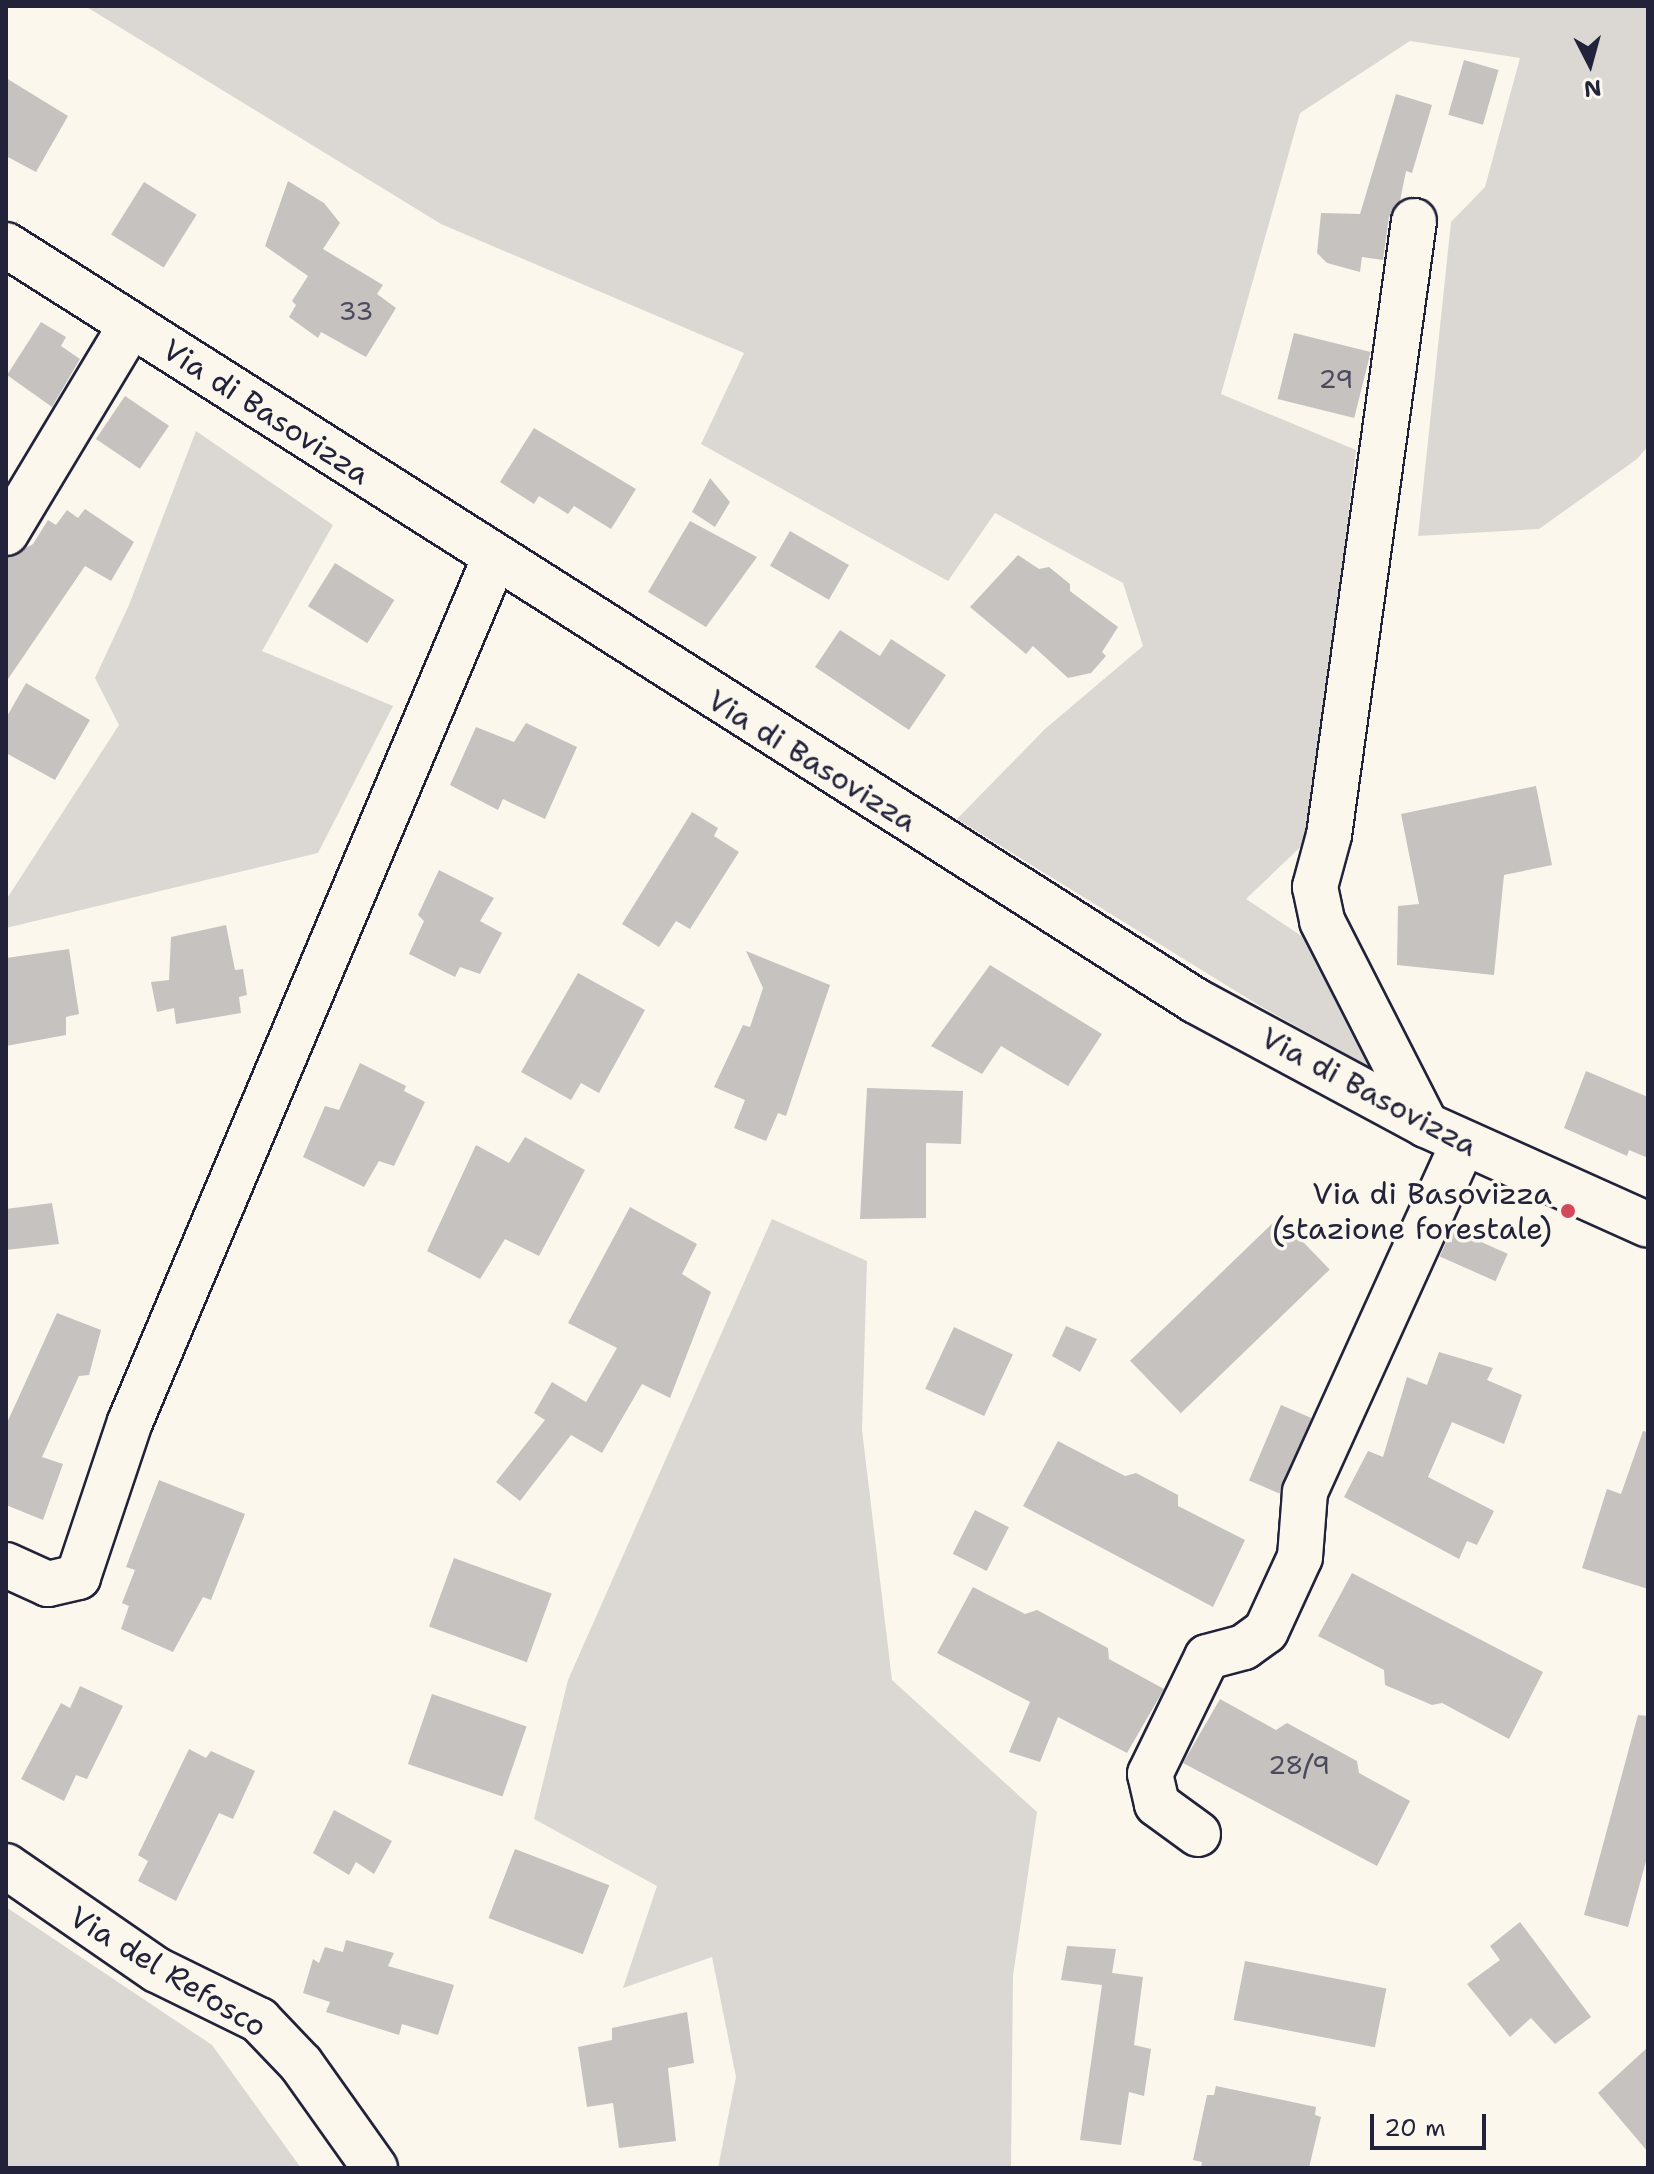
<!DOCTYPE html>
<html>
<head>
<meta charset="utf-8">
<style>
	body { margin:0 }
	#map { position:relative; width:1654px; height:2174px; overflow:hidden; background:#fbf7ec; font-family:"Shantell Sans",sans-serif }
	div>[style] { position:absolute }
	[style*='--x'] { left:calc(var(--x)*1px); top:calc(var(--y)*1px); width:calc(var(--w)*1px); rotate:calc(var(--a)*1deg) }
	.green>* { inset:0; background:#dbd8d3 }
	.building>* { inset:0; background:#c6c2c0; transform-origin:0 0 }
	.roads { filter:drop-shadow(2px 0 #22223b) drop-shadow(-2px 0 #22223b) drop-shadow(0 2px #22223b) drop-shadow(0 -2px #22223b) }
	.minor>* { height:44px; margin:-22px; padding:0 22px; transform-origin:22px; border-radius:22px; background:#fbf7ec }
	.major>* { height:44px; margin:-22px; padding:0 22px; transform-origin:22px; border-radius:22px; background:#fbf7ec }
	.dots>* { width:22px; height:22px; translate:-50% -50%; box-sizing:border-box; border:4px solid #fbf7ec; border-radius:50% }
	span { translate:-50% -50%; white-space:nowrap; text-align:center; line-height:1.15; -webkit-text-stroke:7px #fbf7ec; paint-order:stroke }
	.number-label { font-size:26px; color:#4b4a5c }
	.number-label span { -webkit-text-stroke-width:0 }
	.street-label { font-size:30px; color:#22223b }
	.poi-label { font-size:30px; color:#22223b }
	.right { translate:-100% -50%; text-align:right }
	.frame { position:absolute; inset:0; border:8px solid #22223b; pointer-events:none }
	.north { position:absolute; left:1550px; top:24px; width:80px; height:80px; -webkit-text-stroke:6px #fbf7ec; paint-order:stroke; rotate:174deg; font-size:22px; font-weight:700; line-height:32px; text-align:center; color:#22223b }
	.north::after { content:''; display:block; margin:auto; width:28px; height:36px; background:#22223b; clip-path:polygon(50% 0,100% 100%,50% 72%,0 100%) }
	.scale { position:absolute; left:1370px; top:2114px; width:116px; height:36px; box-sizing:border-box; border:4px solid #22223b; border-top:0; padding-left:10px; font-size:24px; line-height:28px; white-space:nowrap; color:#22223b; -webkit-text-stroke:6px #fbf7ec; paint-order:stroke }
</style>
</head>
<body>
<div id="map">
	<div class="green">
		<i style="clip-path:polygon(85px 6px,1648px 6px,1648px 446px,1637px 459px,1539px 529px,1418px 536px,1451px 222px,1485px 187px,1520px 58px,1410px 41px,1300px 113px,1221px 394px,1356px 450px,1311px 837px,1246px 899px,1309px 941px,1377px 1071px,1260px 1006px,957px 819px,1045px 729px,1143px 646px,1123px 583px,995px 513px,948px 581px,701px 444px,744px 353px,441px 224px)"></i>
		<i style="clip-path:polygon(196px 431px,333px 525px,262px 651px,393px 706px,318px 853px,6px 928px,6px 900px,119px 725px,95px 678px,129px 605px)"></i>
		<i style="clip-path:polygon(772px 1219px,867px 1261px,862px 1430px,892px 1680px,1037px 1812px,1013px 1976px,1011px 2168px,718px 2168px,736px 2077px,712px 1957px,623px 1988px,657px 1886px,534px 1819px,568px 1680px)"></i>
		<i style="clip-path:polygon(6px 1907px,212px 2045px,301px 2168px,6px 2168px)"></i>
	</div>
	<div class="building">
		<i style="left:1464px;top:60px;width:36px;height:57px;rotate:16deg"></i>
		<i style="clip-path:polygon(6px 78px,68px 116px,36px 172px,6px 156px)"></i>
		<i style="clip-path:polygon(1396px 94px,1432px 105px,1412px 173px,1406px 171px,1400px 201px,1389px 217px,1383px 260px,1362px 257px,1360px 272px,1327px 263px,1317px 253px,1321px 213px,1360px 214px)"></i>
		<i style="clip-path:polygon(288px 181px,324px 203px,340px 223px,323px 249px,383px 285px,377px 294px,396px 308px,366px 357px,321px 332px,318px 338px,289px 317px,296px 305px,292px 301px,308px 276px,265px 246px)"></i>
		<i style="left:144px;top:182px;width:62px;height:62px;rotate:32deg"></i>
		<i style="clip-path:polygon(41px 322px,66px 337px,61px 346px,80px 359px,52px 407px,7px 375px)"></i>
		<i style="left:1294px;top:333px;width:79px;height:68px;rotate:14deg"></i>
		<i style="left:125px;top:396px;width:53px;height:52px;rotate:34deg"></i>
		<i style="clip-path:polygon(534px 428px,636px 489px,611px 529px,574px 506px,568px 514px,539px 496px,534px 504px,500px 482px)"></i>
		<i style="clip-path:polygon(710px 478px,730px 502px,715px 527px,692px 512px)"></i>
		<i style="clip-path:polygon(85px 509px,134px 542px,111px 581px,85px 566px,6px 682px,6px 558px,33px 544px,48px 520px,56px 525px,67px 510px,78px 518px)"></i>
		<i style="clip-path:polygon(690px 521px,757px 557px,706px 627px,648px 592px)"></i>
		<i style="left:790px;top:531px;width:68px;height:40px;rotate:30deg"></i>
		<i style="clip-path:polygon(1018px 555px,1039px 569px,1049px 567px,1070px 584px,1070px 591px,1118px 627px,1102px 652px,1106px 656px,1091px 673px,1068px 678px,1033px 646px,1026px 654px,970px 607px)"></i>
		<i style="left:335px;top:563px;width:70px;height:51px;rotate:32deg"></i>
		<i style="clip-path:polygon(840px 630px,880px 656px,891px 639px,946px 675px,909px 730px,815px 667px)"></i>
		<i style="clip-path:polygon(26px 683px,90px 720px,55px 780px,6px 753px,6px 718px)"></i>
		<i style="clip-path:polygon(526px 723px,577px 747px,545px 819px,503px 799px,498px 810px,450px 785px,476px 727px,514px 742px)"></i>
		<i style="clip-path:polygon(1536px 786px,1552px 865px,1504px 875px,1494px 975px,1397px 965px,1398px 906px,1419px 904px,1401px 814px)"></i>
		<i style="clip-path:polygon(692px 812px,718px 828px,714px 836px,739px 852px,690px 929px,676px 921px,659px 947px,622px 924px)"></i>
		<i style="clip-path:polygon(439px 870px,494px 898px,480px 921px,502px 933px,480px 974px,460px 967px,455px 977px,409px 954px,424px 921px,418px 915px)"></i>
		<i style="clip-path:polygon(226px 925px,235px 970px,243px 969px,247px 995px,239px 997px,241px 1013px,176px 1024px,174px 1008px,157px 1012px,151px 982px,169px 980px,171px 937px)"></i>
		<i style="clip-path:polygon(69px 949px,79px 1014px,66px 1017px,66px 1035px,6px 1046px,6px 958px)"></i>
		<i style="clip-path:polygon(746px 951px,830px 985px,786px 1116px,778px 1113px,766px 1141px,734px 1128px,745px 1100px,714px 1087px,743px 1025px,750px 1027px,763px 988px)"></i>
		<i style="clip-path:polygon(990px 965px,1102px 1034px,1068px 1086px,1001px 1046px,982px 1074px,931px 1046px)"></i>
		<i style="clip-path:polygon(578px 973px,645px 1010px,599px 1093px,581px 1083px,571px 1100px,521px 1072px)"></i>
		<i style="clip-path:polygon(360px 1063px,406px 1086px,404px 1091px,425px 1102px,394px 1166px,379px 1161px,364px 1187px,303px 1157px,325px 1106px,339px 1110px)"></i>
		<i style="clip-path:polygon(1586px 1071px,1648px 1097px,1648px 1158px,1629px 1150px,1627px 1156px,1564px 1128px)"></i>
		<i style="clip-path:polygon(867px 1088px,963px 1091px,961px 1144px,926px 1143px,926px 1218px,860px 1219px)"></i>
		<i style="clip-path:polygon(525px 1137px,585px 1170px,539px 1256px,505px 1239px,480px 1279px,427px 1251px,476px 1145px,509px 1163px)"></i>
		<i style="clip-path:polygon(52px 1203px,59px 1244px,6px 1250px,6px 1209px)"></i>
		<i style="clip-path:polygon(630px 1207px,697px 1244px,682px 1274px,711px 1292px,670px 1398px,642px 1384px,602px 1453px,571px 1435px,520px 1501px,496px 1482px,545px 1420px,534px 1413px,552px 1382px,586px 1402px,617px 1348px,568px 1323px)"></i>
		<i style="left:1279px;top:1217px;width:73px;height:207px;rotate:46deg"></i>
		<i style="left:1452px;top:1229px;width:61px;height:30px;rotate:24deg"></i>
		<i style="clip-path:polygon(57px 1313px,101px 1330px,89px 1375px,79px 1376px,42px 1457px,63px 1464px,43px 1520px,6px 1505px,6px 1425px)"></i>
		<i style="clip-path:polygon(1066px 1326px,1097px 1339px,1080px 1372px,1052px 1356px)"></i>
		<i style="left:954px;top:1327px;width:65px;height:68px;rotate:25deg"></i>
		<i style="clip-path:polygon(1439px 1352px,1493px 1368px,1487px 1380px,1522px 1395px,1504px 1444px,1452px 1422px,1428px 1477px,1494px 1511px,1477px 1545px,1467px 1541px,1459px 1559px,1344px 1497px,1368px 1451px,1383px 1457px,1407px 1377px,1427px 1385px)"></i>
		<i style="left:1281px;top:1405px;width:33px;height:82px;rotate:23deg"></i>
		<i style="clip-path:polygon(1643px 1431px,1648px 1432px,1648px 1589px,1582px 1568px,1607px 1489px,1621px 1494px)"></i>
		<i style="clip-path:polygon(1058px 1441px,1125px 1476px,1136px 1473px,1178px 1495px,1178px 1506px,1245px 1540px,1213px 1607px,1023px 1506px)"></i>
		<i style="clip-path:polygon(159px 1480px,245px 1514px,211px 1600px,203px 1597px,173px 1652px,121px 1629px,129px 1606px,122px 1603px,135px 1570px,126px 1567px)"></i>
		<i style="left:975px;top:1510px;width:38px;height:49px;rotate:27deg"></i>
		<i style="left:454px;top:1558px;width:104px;height:73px;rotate:20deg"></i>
		<i style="clip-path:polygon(1352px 1573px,1543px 1672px,1509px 1739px,1442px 1703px,1432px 1705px,1385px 1685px,1384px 1670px,1318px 1636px)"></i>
		<i style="clip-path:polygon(973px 1587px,1025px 1614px,1037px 1610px,1108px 1648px,1109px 1659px,1164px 1689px,1127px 1753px,1058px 1717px,1040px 1762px,1009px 1752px,1030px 1702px,937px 1653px)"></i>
		<i style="clip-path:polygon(80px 1686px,123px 1706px,87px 1779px,76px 1775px,64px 1801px,21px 1779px,61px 1703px,70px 1708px)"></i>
		<i style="left:432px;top:1694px;width:100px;height:74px;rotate:19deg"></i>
		<i style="clip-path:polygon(1220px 1699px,1276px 1730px,1287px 1723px,1357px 1761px,1359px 1773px,1410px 1801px,1377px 1866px,1183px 1763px)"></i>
		<i style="clip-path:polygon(1638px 1715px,1648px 1716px,1648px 1854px,1628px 1927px,1584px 1915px)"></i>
		<i style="clip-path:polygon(189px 1749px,206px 1758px,211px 1751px,255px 1771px,233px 1819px,219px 1813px,176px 1901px,138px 1881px,148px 1861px,138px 1855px)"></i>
		<i style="clip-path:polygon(334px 1810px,392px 1841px,374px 1874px,356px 1862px,349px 1875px,313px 1853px)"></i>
		<i style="left:515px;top:1849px;width:101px;height:74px;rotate:21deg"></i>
		<i style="clip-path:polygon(1520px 1922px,1591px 2017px,1555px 2044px,1531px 2018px,1510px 2037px,1467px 1984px,1500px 1960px,1490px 1946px)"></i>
		<i style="clip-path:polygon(346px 1940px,394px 1953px,388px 1966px,454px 1985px,438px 2035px,402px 2024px,399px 2035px,326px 2012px,330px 2002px,303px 1993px,313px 1959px,319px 1963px,325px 1947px,343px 1952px)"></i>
		<i style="clip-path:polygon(1067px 1946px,1116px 1949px,1112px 1973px,1143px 1977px,1134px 2045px,1151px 2049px,1144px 2096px,1129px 2092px,1121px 2145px,1080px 2140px,1102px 1985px,1061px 1980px)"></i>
		<i style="left:1245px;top:1961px;width:144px;height:60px;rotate:11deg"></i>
		<i style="clip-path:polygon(687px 2012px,694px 2063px,668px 2068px,676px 2141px,619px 2148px,613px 2103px,587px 2107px,578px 2047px,612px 2040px,612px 2028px)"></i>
		<i style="clip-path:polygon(1648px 2047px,1648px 2152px,1598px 2093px)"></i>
		<i style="clip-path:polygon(1216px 2086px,1316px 2107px,1315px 2115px,1321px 2117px,1309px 2168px,1201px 2168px,1202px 2162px,1193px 2160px,1207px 2095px,1214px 2095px)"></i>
	</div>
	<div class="roads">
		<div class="minor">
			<i style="--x:1414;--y:221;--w:620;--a:97.88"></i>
			<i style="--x:1329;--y:835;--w:54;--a:105.1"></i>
			<i style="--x:1315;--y:887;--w:35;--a:78"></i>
			<i style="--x:1322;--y:921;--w:229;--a:63"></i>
			<i style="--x:6;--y:533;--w:243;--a:-59"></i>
			<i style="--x:6;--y:1565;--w:46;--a:24.3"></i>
			<i style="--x:48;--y:1584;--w:31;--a:-13"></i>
			<i style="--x:78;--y:1577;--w:163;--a:-71.5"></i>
			<i style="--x:130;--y:1422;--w:937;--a:-67.13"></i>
			<i style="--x:1198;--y:1834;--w:51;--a:-143.8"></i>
			<i style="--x:1157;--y:1804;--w:31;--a:-103"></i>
			<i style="--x:1150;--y:1774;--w:130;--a:-64"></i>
			<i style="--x:1207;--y:1657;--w:38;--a:-15"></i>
			<i style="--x:1244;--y:1647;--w:27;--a:-36"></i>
			<i style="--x:1266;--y:1631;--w:81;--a:-65.3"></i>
			<i style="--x:1300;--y:1557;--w:65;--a:-85.6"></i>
			<i style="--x:1305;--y:1492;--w:383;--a:-65.6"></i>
			<i style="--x:6;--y:1866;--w:183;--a:34.6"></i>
			<i style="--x:157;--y:1970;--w:114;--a:26.1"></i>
			<i style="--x:259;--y:2020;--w:61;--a:46.3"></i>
			<i style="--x:301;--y:2064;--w:128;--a:54.6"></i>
		</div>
		<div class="major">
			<i style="--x:6;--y:245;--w:1410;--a:32.43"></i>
			<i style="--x:1196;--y:1001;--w:261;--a:28.3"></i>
			<i style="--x:1426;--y:1125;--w:243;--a:24.2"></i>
		</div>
	</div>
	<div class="dots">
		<i style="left:1568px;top:1211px;background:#d1495b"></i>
	</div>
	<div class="number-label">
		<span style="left:356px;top:311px">33</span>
		<span style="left:1336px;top:379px">29</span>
		<span style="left:1299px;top:1765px">28/9</span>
	</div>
	<div class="street-label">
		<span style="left:266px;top:412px;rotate:33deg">Via di Basovizza</span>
		<span style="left:812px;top:761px;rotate:32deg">Via di Basovizza</span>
		<span style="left:1369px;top:1092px;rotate:28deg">Via di Basovizza</span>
		<span style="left:168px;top:1972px;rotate:31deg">Via del Refosco</span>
	</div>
	<div class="poi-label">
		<span class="right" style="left:1552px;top:1211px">Via di Basovizza<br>(stazione forestale)</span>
	</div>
	<div class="frame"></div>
	<div class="north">N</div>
	<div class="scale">20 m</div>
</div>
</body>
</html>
